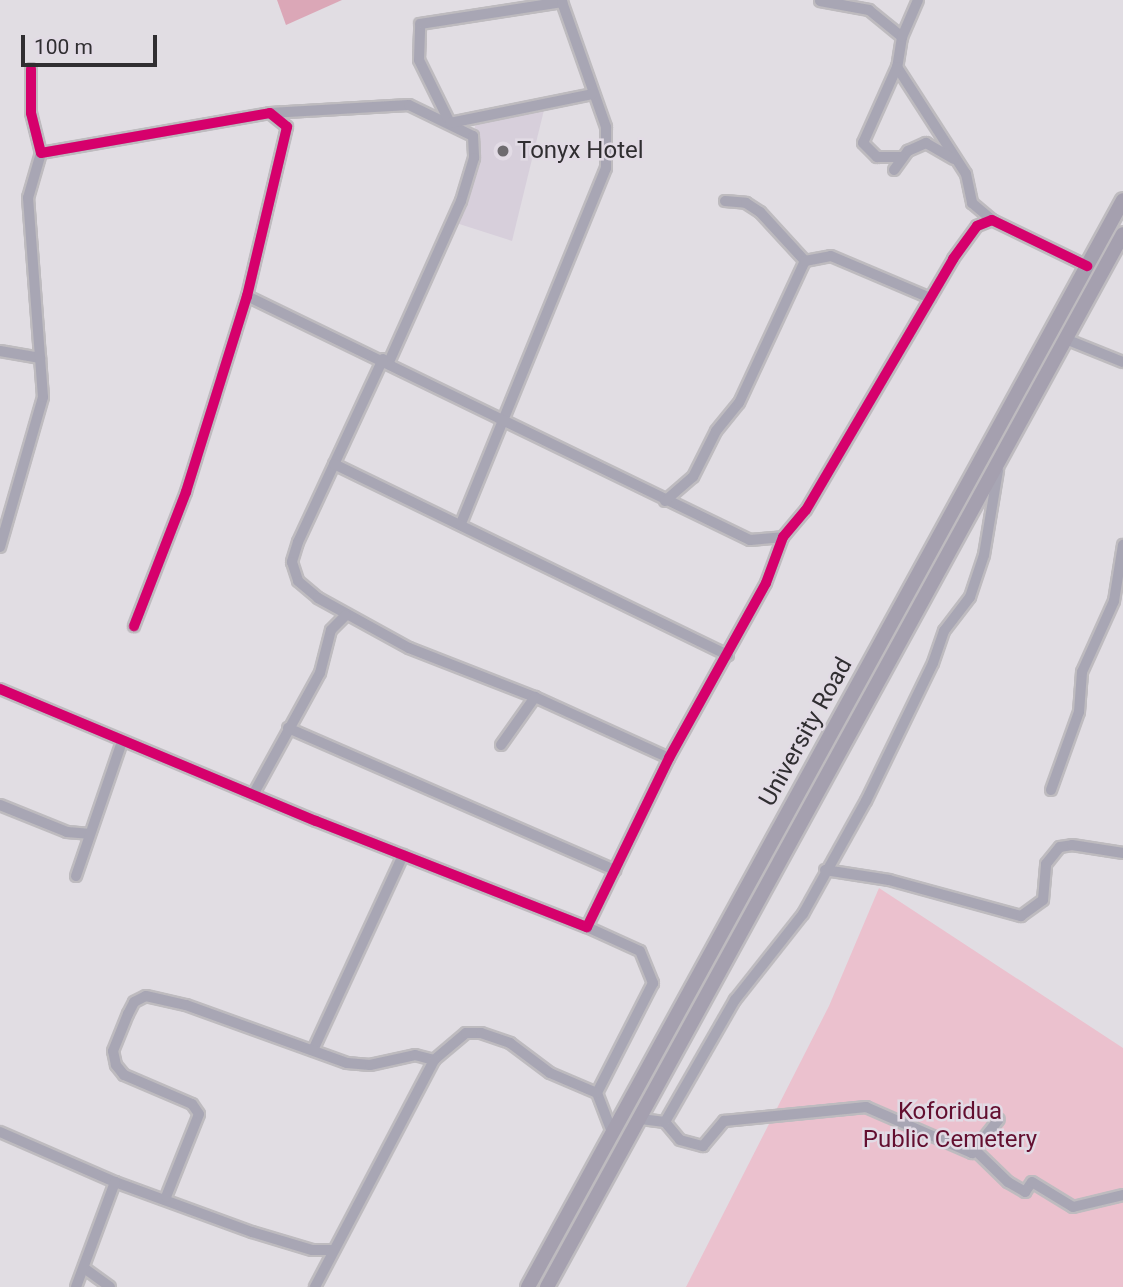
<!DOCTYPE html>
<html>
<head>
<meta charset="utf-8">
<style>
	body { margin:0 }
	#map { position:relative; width:1123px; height:1287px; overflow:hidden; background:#e1dde3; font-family:Roboto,sans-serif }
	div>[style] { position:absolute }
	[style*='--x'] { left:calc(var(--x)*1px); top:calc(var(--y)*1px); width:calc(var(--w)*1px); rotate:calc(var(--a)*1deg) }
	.built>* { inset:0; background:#d7cfdb }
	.green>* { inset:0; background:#ebc1ce }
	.forest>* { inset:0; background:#dba7b7 }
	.roads { filter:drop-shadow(2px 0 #bebbbf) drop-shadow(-2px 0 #bebbbf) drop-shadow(0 2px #bebbbf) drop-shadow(0 -2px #bebbbf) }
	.minor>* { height:10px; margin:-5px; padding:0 5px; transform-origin:5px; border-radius:5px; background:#a8a6b4 }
	.highway>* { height:14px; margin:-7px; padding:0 7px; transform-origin:7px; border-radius:7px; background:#a5a0af }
	.cycleway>* { height:10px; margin:-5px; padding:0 5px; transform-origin:5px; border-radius:5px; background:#d6006c }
	.dots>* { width:19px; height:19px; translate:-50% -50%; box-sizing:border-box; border:4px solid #e2dbe5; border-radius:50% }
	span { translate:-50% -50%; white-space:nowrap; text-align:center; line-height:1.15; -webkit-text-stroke:5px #e2dbe5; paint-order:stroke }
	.poi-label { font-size:24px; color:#302e31 }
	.left { translate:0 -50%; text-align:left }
	.street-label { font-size:24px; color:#302e31 }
	.park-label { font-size:24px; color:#630f30 }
	.scale { position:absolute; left:21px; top:35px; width:136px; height:32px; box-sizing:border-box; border:4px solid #302e31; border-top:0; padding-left:9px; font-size:21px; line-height:24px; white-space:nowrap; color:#302e31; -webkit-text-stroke:5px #e2dbe5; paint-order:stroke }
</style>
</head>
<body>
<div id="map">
	<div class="built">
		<i style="clip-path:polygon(544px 110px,512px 241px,453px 222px,477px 118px)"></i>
	</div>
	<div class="green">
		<i style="clip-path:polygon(879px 888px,1123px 1048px,1123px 1287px,686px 1287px,829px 1006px)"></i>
	</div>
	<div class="forest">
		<i style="clip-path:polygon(277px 0,342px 0,286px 25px)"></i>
	</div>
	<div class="roads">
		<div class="minor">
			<i style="--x:820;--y:1;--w:50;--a:10.4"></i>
			<i style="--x:869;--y:10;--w:43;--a:39.3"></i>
			<i style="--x:902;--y:37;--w:30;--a:99"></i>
			<i style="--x:897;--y:67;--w:127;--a:57.2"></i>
			<i style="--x:966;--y:174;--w:30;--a:78"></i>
			<i style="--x:972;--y:203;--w:26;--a:40"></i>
			<i style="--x:902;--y:37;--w:40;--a:-66.6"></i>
			<i style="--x:897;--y:67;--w:83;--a:114.1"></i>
			<i style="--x:863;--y:143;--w:20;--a:45"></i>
			<i style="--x:877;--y:157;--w:23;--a:0"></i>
			<i style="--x:31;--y:69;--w:44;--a:90"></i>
			<i style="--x:31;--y:113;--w:41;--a:76"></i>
			<i style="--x:41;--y:153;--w:232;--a:-9.9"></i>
			<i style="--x:270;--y:113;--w:22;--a:39"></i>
			<i style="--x:287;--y:127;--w:174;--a:103.3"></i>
			<i style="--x:247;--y:296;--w:205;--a:107.3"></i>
			<i style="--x:186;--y:492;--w:144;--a:111.2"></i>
			<i style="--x:270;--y:113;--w:139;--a:-3.3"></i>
			<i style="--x:409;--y:105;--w:71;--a:25.8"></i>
			<i style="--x:473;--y:136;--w:22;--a:87"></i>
			<i style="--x:474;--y:158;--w:45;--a:106.8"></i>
			<i style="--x:461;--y:201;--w:176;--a:114.1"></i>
			<i style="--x:450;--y:123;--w:70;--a:-116.2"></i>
			<i style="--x:419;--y:60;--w:36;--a:-88"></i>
			<i style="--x:420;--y:24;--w:144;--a:-8.8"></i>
			<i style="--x:562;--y:2;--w:133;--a:70.6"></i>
			<i style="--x:606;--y:127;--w:41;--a:90"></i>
			<i style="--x:606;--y:168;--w:384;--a:112.2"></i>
			<i style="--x:450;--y:123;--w:145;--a:-11.5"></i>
			<i style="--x:894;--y:170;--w:24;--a:-54"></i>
			<i style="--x:908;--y:151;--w:20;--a:-24"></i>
			<i style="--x:926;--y:143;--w:32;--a:30"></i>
			<i style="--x:725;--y:201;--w:21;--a:5"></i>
			<i style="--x:746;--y:203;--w:17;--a:33"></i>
			<i style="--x:760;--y:212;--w:67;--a:47.4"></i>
			<i style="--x:247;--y:296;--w:559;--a:25.88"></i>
			<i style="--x:750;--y:540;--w:33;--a:-5"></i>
			<i style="--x:1068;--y:340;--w:59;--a:21.8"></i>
			<i style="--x:0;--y:351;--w:41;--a:9.9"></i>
			<i style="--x:383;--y:359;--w:202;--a:114.9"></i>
			<i style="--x:298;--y:542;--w:21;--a:107"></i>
			<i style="--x:292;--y:562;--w:20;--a:72"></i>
			<i style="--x:298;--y:581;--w:26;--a:40"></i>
			<i style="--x:318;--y:598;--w:104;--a:28.8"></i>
			<i style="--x:409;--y:648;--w:135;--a:21.3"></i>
			<i style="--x:535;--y:697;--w:147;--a:24.5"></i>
			<i style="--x:334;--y:464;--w:438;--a:25.9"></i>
			<i style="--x:665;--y:501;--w:37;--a:-41"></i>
			<i style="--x:693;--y:477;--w:51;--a:-63.4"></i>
			<i style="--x:716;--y:431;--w:36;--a:-51"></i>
			<i style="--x:739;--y:403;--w:157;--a:-65.1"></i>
			<i style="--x:805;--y:261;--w:26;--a:-11"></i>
			<i style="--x:831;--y:256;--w:108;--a:23"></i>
			<i style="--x:0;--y:547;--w:156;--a:-74"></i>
			<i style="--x:43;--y:397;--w:200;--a:-94.3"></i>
			<i style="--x:28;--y:198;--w:47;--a:-73.9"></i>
			<i style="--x:0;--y:689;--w:342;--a:22.7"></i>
			<i style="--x:316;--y:821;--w:291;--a:21.4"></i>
			<i style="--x:587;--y:927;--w:188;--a:-64.1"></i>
			<i style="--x:669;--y:758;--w:200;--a:-61"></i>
			<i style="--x:766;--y:583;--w:49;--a:-69.7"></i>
			<i style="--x:783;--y:537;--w:35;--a:-50"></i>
			<i style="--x:806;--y:510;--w:291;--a:-59.6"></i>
			<i style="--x:953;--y:259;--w:41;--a:-54"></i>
			<i style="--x:977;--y:226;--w:16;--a:-22"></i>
			<i style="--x:992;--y:220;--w:106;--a:25.8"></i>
			<i style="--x:288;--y:728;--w:357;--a:23.5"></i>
			<i style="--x:501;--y:745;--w:59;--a:-54.7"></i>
			<i style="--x:1051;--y:790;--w:83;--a:-70.3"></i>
			<i style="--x:1079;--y:712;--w:40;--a:-85.7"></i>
			<i style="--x:1082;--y:672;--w:78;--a:-65.7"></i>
			<i style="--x:1114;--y:601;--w:57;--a:-80.9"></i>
			<i style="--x:254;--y:793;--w:137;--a:-61.2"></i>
			<i style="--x:320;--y:673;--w:44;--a:-75.7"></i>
			<i style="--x:331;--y:630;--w:21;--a:-45"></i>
			<i style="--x:0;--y:805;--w:72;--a:21.9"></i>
			<i style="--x:67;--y:832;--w:21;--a:5"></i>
			<i style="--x:825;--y:870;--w:65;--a:8.9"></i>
			<i style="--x:889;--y:880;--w:137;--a:15.3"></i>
			<i style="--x:1021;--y:916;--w:27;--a:-36"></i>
			<i style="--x:1043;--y:900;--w:36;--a:-85"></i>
			<i style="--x:1046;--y:864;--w:22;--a:-51"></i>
			<i style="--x:1060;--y:847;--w:12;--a:-9"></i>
			<i style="--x:1072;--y:845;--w:52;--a:8.9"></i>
			<i style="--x:76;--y:876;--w:142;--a:-71.1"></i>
			<i style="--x:587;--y:927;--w:58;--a:24.4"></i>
			<i style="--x:640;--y:951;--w:35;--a:68"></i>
			<i style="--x:653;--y:983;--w:123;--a:117"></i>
			<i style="--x:597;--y:1093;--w:39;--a:69"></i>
			<i style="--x:313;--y:1050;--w:215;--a:-65.2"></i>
			<i style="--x:641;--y:1119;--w:24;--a:7"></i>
			<i style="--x:665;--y:1122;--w:23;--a:50"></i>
			<i style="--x:680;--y:1140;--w:24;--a:15"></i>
			<i style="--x:703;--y:1146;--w:33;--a:-50"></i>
			<i style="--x:724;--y:1121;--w:143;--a:-5.6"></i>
			<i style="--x:866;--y:1107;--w:116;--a:23.5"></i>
			<i style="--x:972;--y:1153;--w:43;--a:-51.5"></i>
			<i style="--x:665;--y:1122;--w:141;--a:-60.2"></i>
			<i style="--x:735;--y:1000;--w:110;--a:-51.7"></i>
			<i style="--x:803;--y:914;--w:129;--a:-60.9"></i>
			<i style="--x:866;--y:801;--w:153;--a:-64.1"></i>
			<i style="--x:933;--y:663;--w:34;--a:-71"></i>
			<i style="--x:944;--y:631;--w:43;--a:-52.6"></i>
			<i style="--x:970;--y:597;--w:44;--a:-71.6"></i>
			<i style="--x:984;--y:555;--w:86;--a:-80.6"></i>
			<i style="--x:0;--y:1132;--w:125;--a:23.5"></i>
			<i style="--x:115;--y:1182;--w:146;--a:20.1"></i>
			<i style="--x:252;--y:1232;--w:63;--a:16.7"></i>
			<i style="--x:312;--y:1250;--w:20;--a:0"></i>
			<i style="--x:976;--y:1151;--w:45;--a:44.1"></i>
			<i style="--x:1008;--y:1182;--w:20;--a:30"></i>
			<i style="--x:1025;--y:1192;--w:12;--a:-55"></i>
			<i style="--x:1032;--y:1182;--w:48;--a:31.4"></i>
			<i style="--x:1073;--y:1207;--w:51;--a:-13.5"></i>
			<i style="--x:166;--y:1197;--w:89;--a:-68.3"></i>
			<i style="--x:199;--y:1114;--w:12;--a:-125"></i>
			<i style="--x:192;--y:1104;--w:74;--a:-156.9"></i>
			<i style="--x:124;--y:1075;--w:13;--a:-129"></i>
			<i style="--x:116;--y:1065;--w:14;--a:-102"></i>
			<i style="--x:113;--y:1051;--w:40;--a:-68"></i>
			<i style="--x:128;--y:1014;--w:13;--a:-63"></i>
			<i style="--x:134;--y:1002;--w:13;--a:-27"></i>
			<i style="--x:146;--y:996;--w:41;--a:12.7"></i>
			<i style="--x:186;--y:1005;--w:171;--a:19.8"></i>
			<i style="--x:347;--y:1063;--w:23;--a:5"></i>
			<i style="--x:370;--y:1065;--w:46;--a:-12.5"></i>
			<i style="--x:415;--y:1055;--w:20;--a:15"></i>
			<i style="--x:434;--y:1060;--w:42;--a:-40.2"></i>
			<i style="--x:466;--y:1033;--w:15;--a:0"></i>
			<i style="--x:481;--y:1033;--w:31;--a:19"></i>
			<i style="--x:510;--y:1043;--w:50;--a:36.9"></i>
			<i style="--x:550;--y:1073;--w:51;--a:23.1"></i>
			<i style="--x:84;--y:1268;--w:32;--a:36"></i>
			<i style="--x:76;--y:1287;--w:112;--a:-69.6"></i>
			<i style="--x:315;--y:1287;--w:256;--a:-62.3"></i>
		</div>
		<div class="highway">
			<i style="--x:528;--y:1287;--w:1239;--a:-61.3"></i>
			<i style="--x:547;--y:1287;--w:1200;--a:-61.32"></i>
		</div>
	</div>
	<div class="cycleway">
		<i style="--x:31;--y:69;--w:44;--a:90"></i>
		<i style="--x:31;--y:113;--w:41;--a:76"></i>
		<i style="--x:41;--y:153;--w:232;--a:-9.9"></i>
		<i style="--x:270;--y:113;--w:22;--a:39"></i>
		<i style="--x:287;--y:127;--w:174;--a:103.3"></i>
		<i style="--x:247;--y:296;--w:205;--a:107.3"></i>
		<i style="--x:186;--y:492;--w:144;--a:111.2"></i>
		<i style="--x:0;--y:689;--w:342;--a:22.7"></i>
		<i style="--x:316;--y:821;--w:291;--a:21.4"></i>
		<i style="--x:587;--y:927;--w:188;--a:-64.1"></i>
		<i style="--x:669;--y:758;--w:200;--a:-61"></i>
		<i style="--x:766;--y:583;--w:49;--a:-69.7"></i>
		<i style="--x:783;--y:537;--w:35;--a:-50"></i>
		<i style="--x:806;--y:510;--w:291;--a:-59.6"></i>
		<i style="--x:953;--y:259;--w:41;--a:-54"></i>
		<i style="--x:977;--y:226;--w:16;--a:-22"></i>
		<i style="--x:992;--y:220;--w:106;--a:25.8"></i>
	</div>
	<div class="dots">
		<i style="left:503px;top:151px;background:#6e6b6f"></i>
	</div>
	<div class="poi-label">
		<span class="left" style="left:517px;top:151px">Tonyx Hotel</span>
	</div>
	<div class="street-label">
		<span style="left:806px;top:732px;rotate:-61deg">University Road</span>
	</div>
	<div class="park-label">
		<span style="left:950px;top:1126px">Koforidua<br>Public Cemetery</span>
	</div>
	<div class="scale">100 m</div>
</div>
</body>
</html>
